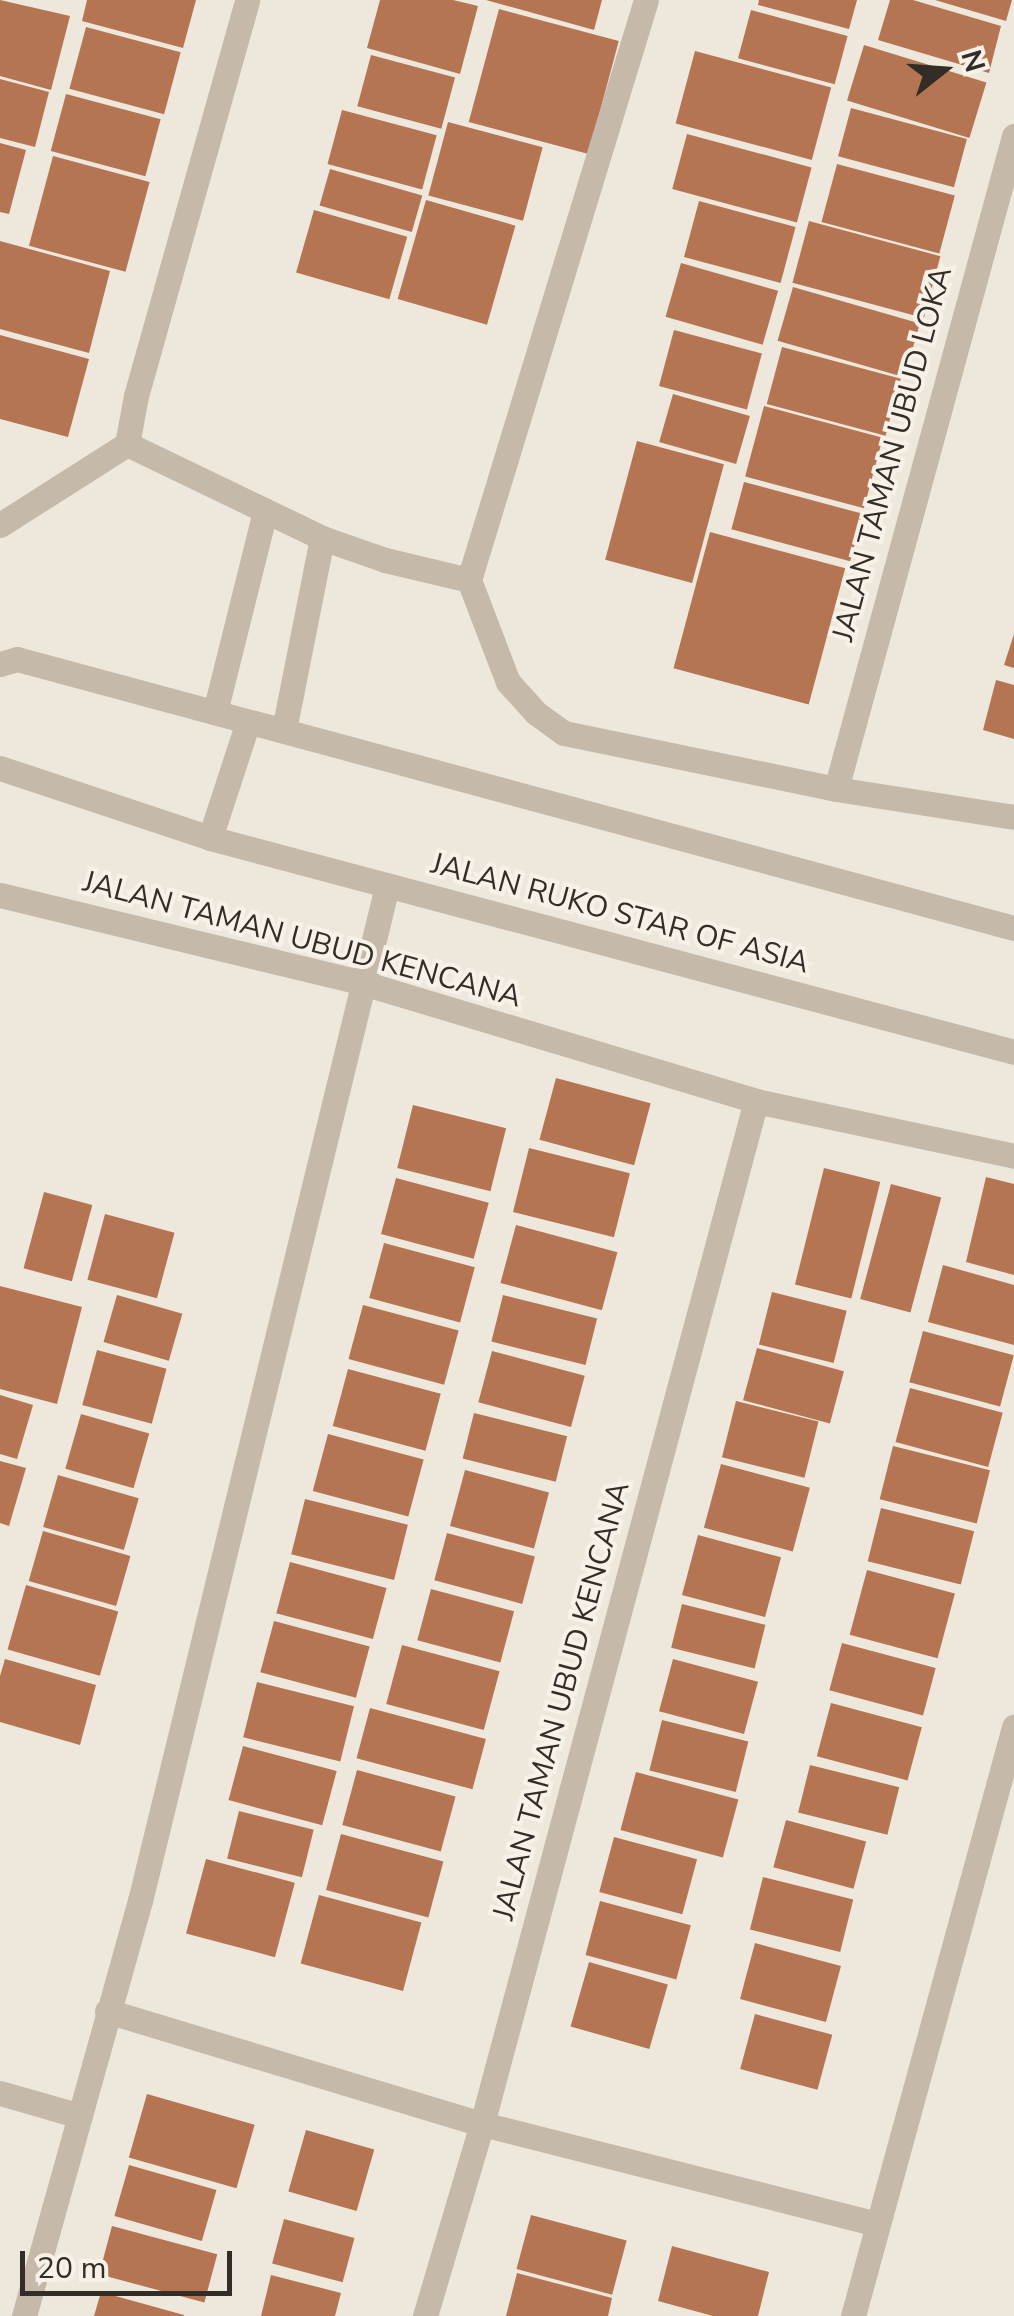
<!DOCTYPE html>
<html>
<head>
<meta charset="utf-8">
<style>
	body { margin:0 }
	#map { position:relative; width:1014px; height:2316px; overflow:hidden; background:#eee8dc; font-family:"Nunito Sans",sans-serif }
	div>[style] { position:absolute }
	[style*='--x'] { left:calc(var(--x)*1px); top:calc(var(--y)*1px); width:calc(var(--w)*1px); rotate:calc(var(--a)*1deg) }
	.building>* { inset:0; background:#b57553; transform-origin:0 0 }
	.minor>* { height:25px; margin:-12.5px; padding:0 12.5px; transform-origin:12.5px; border-radius:12.5px; background:#c5b9aa }
	span { translate:-50% -50%; white-space:nowrap; text-align:center; line-height:1.15; -webkit-text-stroke:8px #f7f1e8; paint-order:stroke }
	.street-label { font-size:30px; color:#332d28 }
	.north { position:absolute; left:894px; top:20px; width:100px; height:100px; -webkit-text-stroke:8px #f7f1e8; paint-order:stroke; rotate:73deg; font-size:28px; font-weight:700; line-height:40px; text-align:center; color:#332d28 }
	.north::after { content:''; display:block; margin:auto; width:35px; height:45px; background:#332d28; clip-path:polygon(50% 0,100% 100%,50% 72%,0 100%) }
	.scale { position:absolute; left:20px; top:2251px; width:212px; height:45px; box-sizing:border-box; border:5px solid #332d28; border-top:0; padding-left:12px; font-size:30px; line-height:35px; white-space:nowrap; color:#332d28; -webkit-text-stroke:8px #f7f1e8; paint-order:stroke }
</style>
</head>
<body>
<div id="map">
	<div class="building">
		<i style="clip-path:polygon(0 0,70px 16px,51px 90px,0 76px)"></i>
		<i style="clip-path:polygon(87px 0,196px 0,183px 48px,82px 21px)"></i>
		<i style="clip-path:polygon(380px 0,453px 0,478px 6px,460px 74px,367px 48px)"></i>
		<i style="clip-path:polygon(486px 0,602px 0,594px 30px)"></i>
		<i style="clip-path:polygon(759px 0,857px 0,849px 29px,758px 5px)"></i>
		<i style="clip-path:polygon(890px 0,913px 0,1001px 26px,989px 73px,878px 40px)"></i>
		<i style="clip-path:polygon(935px 0,1012px 0,1006px 21px)"></i>
		<i style="left:499px;top:9px;width:124px;height:117px;rotate:15deg"></i>
		<i style="left:751px;top:10px;width:100px;height:50px;rotate:15deg"></i>
		<i style="left:86px;top:27px;width:98px;height:64px;rotate:15deg"></i>
		<i style="left:864px;top:45px;width:128px;height:58px;rotate:17deg"></i>
		<i style="left:695px;top:51px;width:141px;height:75px;rotate:15deg"></i>
		<i style="left:371px;top:55px;width:87px;height:53px;rotate:15deg"></i>
		<i style="clip-path:polygon(0 79px,49px 92px,35px 147px,0 138px)"></i>
		<i style="left:66px;top:94px;width:98px;height:59px;rotate:15deg"></i>
		<i style="left:851px;top:108px;width:120px;height:50px;rotate:15deg"></i>
		<i style="left:342px;top:110px;width:98px;height:56px;rotate:15deg"></i>
		<i style="left:448px;top:122px;width:98px;height:76px;rotate:15deg"></i>
		<i style="left:687px;top:134px;width:129px;height:57px;rotate:15deg"></i>
		<i style="clip-path:polygon(0 143px,26px 150px,9px 214px,0 212px)"></i>
		<i style="left:53px;top:156px;width:100px;height:93px;rotate:15deg"></i>
		<i style="left:837px;top:164px;width:122px;height:60px;rotate:15deg"></i>
		<i style="left:330px;top:169px;width:96px;height:38px;rotate:16deg"></i>
		<i style="left:426px;top:200px;width:93px;height:103px;rotate:16deg"></i>
		<i style="left:699px;top:201px;width:100px;height:58px;rotate:15deg"></i>
		<i style="left:314px;top:210px;width:97px;height:65px;rotate:16deg"></i>
		<i style="left:809px;top:221px;width:136px;height:64px;rotate:15deg"></i>
		<i style="clip-path:polygon(0 241px,110px 271px,89px 353px,0 329px)"></i>
		<i style="left:681px;top:263px;width:101px;height:56px;rotate:16deg"></i>
		<i style="left:793px;top:287px;width:132px;height:56px;rotate:16deg"></i>
		<i style="left:674px;top:330px;width:91px;height:58px;rotate:15deg"></i>
		<i style="clip-path:polygon(0 335px,89px 359px,68px 437px,0 419px)"></i>
		<i style="left:782px;top:347px;width:123px;height:59px;rotate:15deg"></i>
		<i style="left:673px;top:394px;width:80px;height:50px;rotate:16deg"></i>
		<i style="left:764px;top:406px;width:123px;height:73px;rotate:15deg"></i>
		<i style="left:637px;top:441px;width:90px;height:123px;rotate:15deg"></i>
		<i style="left:744px;top:482px;width:123px;height:49px;rotate:15deg"></i>
		<i style="left:710px;top:532px;width:140px;height:141px;rotate:15deg"></i>
		<i style="clip-path:polygon(1014px 634px,1014px 668px,1004px 665px)"></i>
		<i style="clip-path:polygon(996px 680px,1014px 685px,1014px 739px,983px 730px)"></i>
		<i style="left:556px;top:1078px;width:98px;height:64px;rotate:15deg"></i>
		<i style="left:413px;top:1105px;width:96px;height:65px;rotate:14deg"></i>
		<i style="left:529px;top:1148px;width:104px;height:66px;rotate:14deg"></i>
		<i style="left:824px;top:1168px;width:58px;height:120px;rotate:14deg"></i>
		<i style="clip-path:polygon(986px 1177px,1014px 1184px,1014px 1275px,966px 1262px)"></i>
		<i style="left:396px;top:1178px;width:96px;height:58px;rotate:15deg"></i>
		<i style="left:891px;top:1184px;width:52px;height:119px;rotate:15deg"></i>
		<i style="left:44px;top:1192px;width:50px;height:79px;rotate:15deg"></i>
		<i style="left:105px;top:1214px;width:72px;height:68px;rotate:15deg"></i>
		<i style="left:516px;top:1225px;width:105px;height:60px;rotate:15deg"></i>
		<i style="left:384px;top:1243px;width:94px;height:57px;rotate:15deg"></i>
		<i style="clip-path:polygon(943px 1265px,1014px 1285px,1014px 1345px,928px 1322px)"></i>
		<i style="clip-path:polygon(0 1286px,82px 1307px,57px 1404px,0 1389px)"></i>
		<i style="left:772px;top:1292px;width:77px;height:54px;rotate:14deg"></i>
		<i style="left:117px;top:1295px;width:68px;height:49px;rotate:16deg"></i>
		<i style="left:503px;top:1295px;width:97px;height:48px;rotate:14deg"></i>
		<i style="left:363px;top:1305px;width:99px;height:56px;rotate:15deg"></i>
		<i style="left:923px;top:1331px;width:94px;height:53px;rotate:15deg"></i>
		<i style="left:757px;top:1348px;width:90px;height:54px;rotate:15deg"></i>
		<i style="left:97px;top:1350px;width:72px;height:57px;rotate:15deg"></i>
		<i style="left:492px;top:1351px;width:96px;height:53px;rotate:15deg"></i>
		<i style="left:348px;top:1369px;width:96px;height:59px;rotate:15deg"></i>
		<i style="left:910px;top:1388px;width:96px;height:56px;rotate:15deg"></i>
		<i style="clip-path:polygon(0 1395px,33px 1405px,17px 1459px,0 1454px)"></i>
		<i style="left:736px;top:1401px;width:85px;height:58px;rotate:14deg"></i>
		<i style="left:474px;top:1413px;width:96px;height:47px;rotate:14deg"></i>
		<i style="left:81px;top:1414px;width:71px;height:57px;rotate:16deg"></i>
		<i style="left:328px;top:1434px;width:99px;height:59px;rotate:15deg"></i>
		<i style="left:893px;top:1446px;width:100px;height:55px;rotate:14deg"></i>
		<i style="clip-path:polygon(0 1461px,26px 1468px,9px 1526px,0 1523px)"></i>
		<i style="left:721px;top:1464px;width:92px;height:66px;rotate:15deg"></i>
		<i style="left:465px;top:1470px;width:87px;height:58px;rotate:15deg"></i>
		<i style="left:58px;top:1475px;width:84px;height:54px;rotate:16deg"></i>
		<i style="left:305px;top:1499px;width:106px;height:57px;rotate:14deg"></i>
		<i style="left:881px;top:1508px;width:96px;height:55px;rotate:14deg"></i>
		<i style="left:43px;top:1531px;width:91px;height:52px;rotate:16deg"></i>
		<i style="left:447px;top:1533px;width:91px;height:49px;rotate:15deg"></i>
		<i style="left:698px;top:1535px;width:86px;height:62px;rotate:15deg"></i>
		<i style="left:290px;top:1562px;width:100px;height:53px;rotate:15deg"></i>
		<i style="left:867px;top:1570px;width:91px;height:67px;rotate:15deg"></i>
		<i style="left:26px;top:1585px;width:96px;height:67px;rotate:16deg"></i>
		<i style="left:431px;top:1589px;width:86px;height:53px;rotate:15deg"></i>
		<i style="left:682px;top:1604px;width:86px;height:45px;rotate:14deg"></i>
		<i style="left:274px;top:1621px;width:99px;height:53px;rotate:15deg"></i>
		<i style="left:842px;top:1643px;width:97px;height:49px;rotate:15deg"></i>
		<i style="left:402px;top:1645px;width:101px;height:61px;rotate:15deg"></i>
		<i style="clip-path:polygon(5px 1659px,96px 1685px,80px 1745px,0 1722px,0 1676px)"></i>
		<i style="left:673px;top:1659px;width:88px;height:54px;rotate:15deg"></i>
		<i style="left:257px;top:1682px;width:100px;height:57px;rotate:14deg"></i>
		<i style="left:831px;top:1703px;width:94px;height:55px;rotate:15deg"></i>
		<i style="left:370px;top:1708px;width:120px;height:52px;rotate:15deg"></i>
		<i style="left:662px;top:1720px;width:89px;height:52px;rotate:14deg"></i>
		<i style="left:243px;top:1746px;width:97px;height:56px;rotate:15deg"></i>
		<i style="left:810px;top:1765px;width:92px;height:49px;rotate:14deg"></i>
		<i style="left:357px;top:1770px;width:102px;height:57px;rotate:15deg"></i>
		<i style="left:636px;top:1772px;width:106px;height:60px;rotate:15deg"></i>
		<i style="left:239px;top:1811px;width:77px;height:49px;rotate:14deg"></i>
		<i style="left:786px;top:1820px;width:83px;height:49px;rotate:15deg"></i>
		<i style="left:341px;top:1834px;width:106px;height:58px;rotate:15deg"></i>
		<i style="left:614px;top:1837px;width:86px;height:57px;rotate:15deg"></i>
		<i style="left:206px;top:1859px;width:92px;height:77px;rotate:15deg"></i>
		<i style="left:763px;top:1877px;width:93px;height:54px;rotate:14deg"></i>
		<i style="left:319px;top:1895px;width:106px;height:71px;rotate:15deg"></i>
		<i style="left:600px;top:1901px;width:94px;height:56px;rotate:15deg"></i>
		<i style="left:755px;top:1943px;width:89px;height:58px;rotate:15deg"></i>
		<i style="left:589px;top:1962px;width:82px;height:67px;rotate:16deg"></i>
		<i style="left:755px;top:2014px;width:80px;height:57px;rotate:15deg"></i>
		<i style="left:147px;top:2094px;width:112px;height:66px;rotate:16deg"></i>
		<i style="left:306px;top:2130px;width:71px;height:64px;rotate:16deg"></i>
		<i style="left:129px;top:2165px;width:91px;height:53px;rotate:16deg"></i>
		<i style="left:531px;top:2215px;width:99px;height:56px;rotate:15deg"></i>
		<i style="left:284px;top:2219px;width:73px;height:46px;rotate:15deg"></i>
		<i style="left:112px;top:2226px;width:109px;height:50px;rotate:15deg"></i>
		<i style="clip-path:polygon(672px 2246px,769px 2272px,758px 2316px,713px 2316px,658px 2301px)"></i>
		<i style="clip-path:polygon(517px 2273px,612px 2298px,608px 2316px,506px 2316px)"></i>
		<i style="clip-path:polygon(271px 2275px,341px 2293px,335px 2316px,261px 2316px)"></i>
		<i style="clip-path:polygon(101px 2292px,184px 2315px,184px 2316px,94px 2316px)"></i>
	</div>
	<div class="minor">
		<i style="--x:127;--y:444;--w:49;--a:-79.4"></i>
		<i style="--x:136;--y:396;--w:411;--a:-74.3"></i>
		<i style="--x:0;--y:525;--w:151;--a:-32.5"></i>
		<i style="--x:127;--y:444;--w:216;--a:25.7"></i>
		<i style="--x:322;--y:538;--w:67;--a:19.2"></i>
		<i style="--x:385;--y:560;--w:86;--a:13.4"></i>
		<i style="--x:469;--y:580;--w:109;--a:69.1"></i>
		<i style="--x:508;--y:682;--w:42;--a:47.9"></i>
		<i style="--x:536;--y:713;--w:34;--a:36"></i>
		<i style="--x:564;--y:733;--w:278;--a:11.6"></i>
		<i style="--x:836;--y:789;--w:180;--a:8.9"></i>
		<i style="--x:469;--y:580;--w:606;--a:-73.03"></i>
		<i style="--x:0;--y:664;--w:18;--a:-16"></i>
		<i style="--x:17;--y:659;--w:1033;--a:15.1"></i>
		<i style="--x:215;--y:712;--w:206;--a:-76"></i>
		<i style="--x:284;--y:730;--w:196;--a:-78.8"></i>
		<i style="--x:0;--y:768;--w:221;--a:18.4"></i>
		<i style="--x:210;--y:838;--w:832;--a:14.9"></i>
		<i style="--x:836;--y:789;--w:677;--a:-74.75"></i>
		<i style="--x:210;--y:838;--w:122;--a:-71.9"></i>
		<i style="--x:0;--y:895;--w:374;--a:13.6"></i>
		<i style="--x:363;--y:983;--w:410;--a:16.7"></i>
		<i style="--x:756;--y:1101;--w:264;--a:12"></i>
		<i style="--x:107;--y:2011;--w:392;--a:16.8"></i>
		<i style="--x:482;--y:2124;--w:408;--a:14.2"></i>
		<i style="--x:0;--y:2093;--w:83;--a:16"></i>
		<i style="--x:24;--y:2316;--w:431;--a:-74.4"></i>
		<i style="--x:140;--y:1901;--w:1045;--a:-76.32"></i>
		<i style="--x:425;--y:2316;--w:200;--a:-73.5"></i>
		<i style="--x:482;--y:2124;--w:1059;--a:-75.01"></i>
		<i style="--x:853;--y:2316;--w:611;--a:-74.71"></i>
	</div>
	<div class="street-label">
		<span style="left:893px;top:454px;rotate:-75deg">JALAN TAMAN UBUD LOKA</span>
		<span style="left:620px;top:914px;rotate:15deg">JALAN RUKO STAR OF ASIA</span>
		<span style="left:302px;top:940px;rotate:15deg">JALAN TAMAN UBUD KENCANA</span>
		<span style="left:562px;top:1701px;rotate:-75deg">JALAN TAMAN UBUD KENCANA</span>
	</div>
	<div class="north">N</div>
	<div class="scale">20 m</div>
</div>
</body>
</html>
